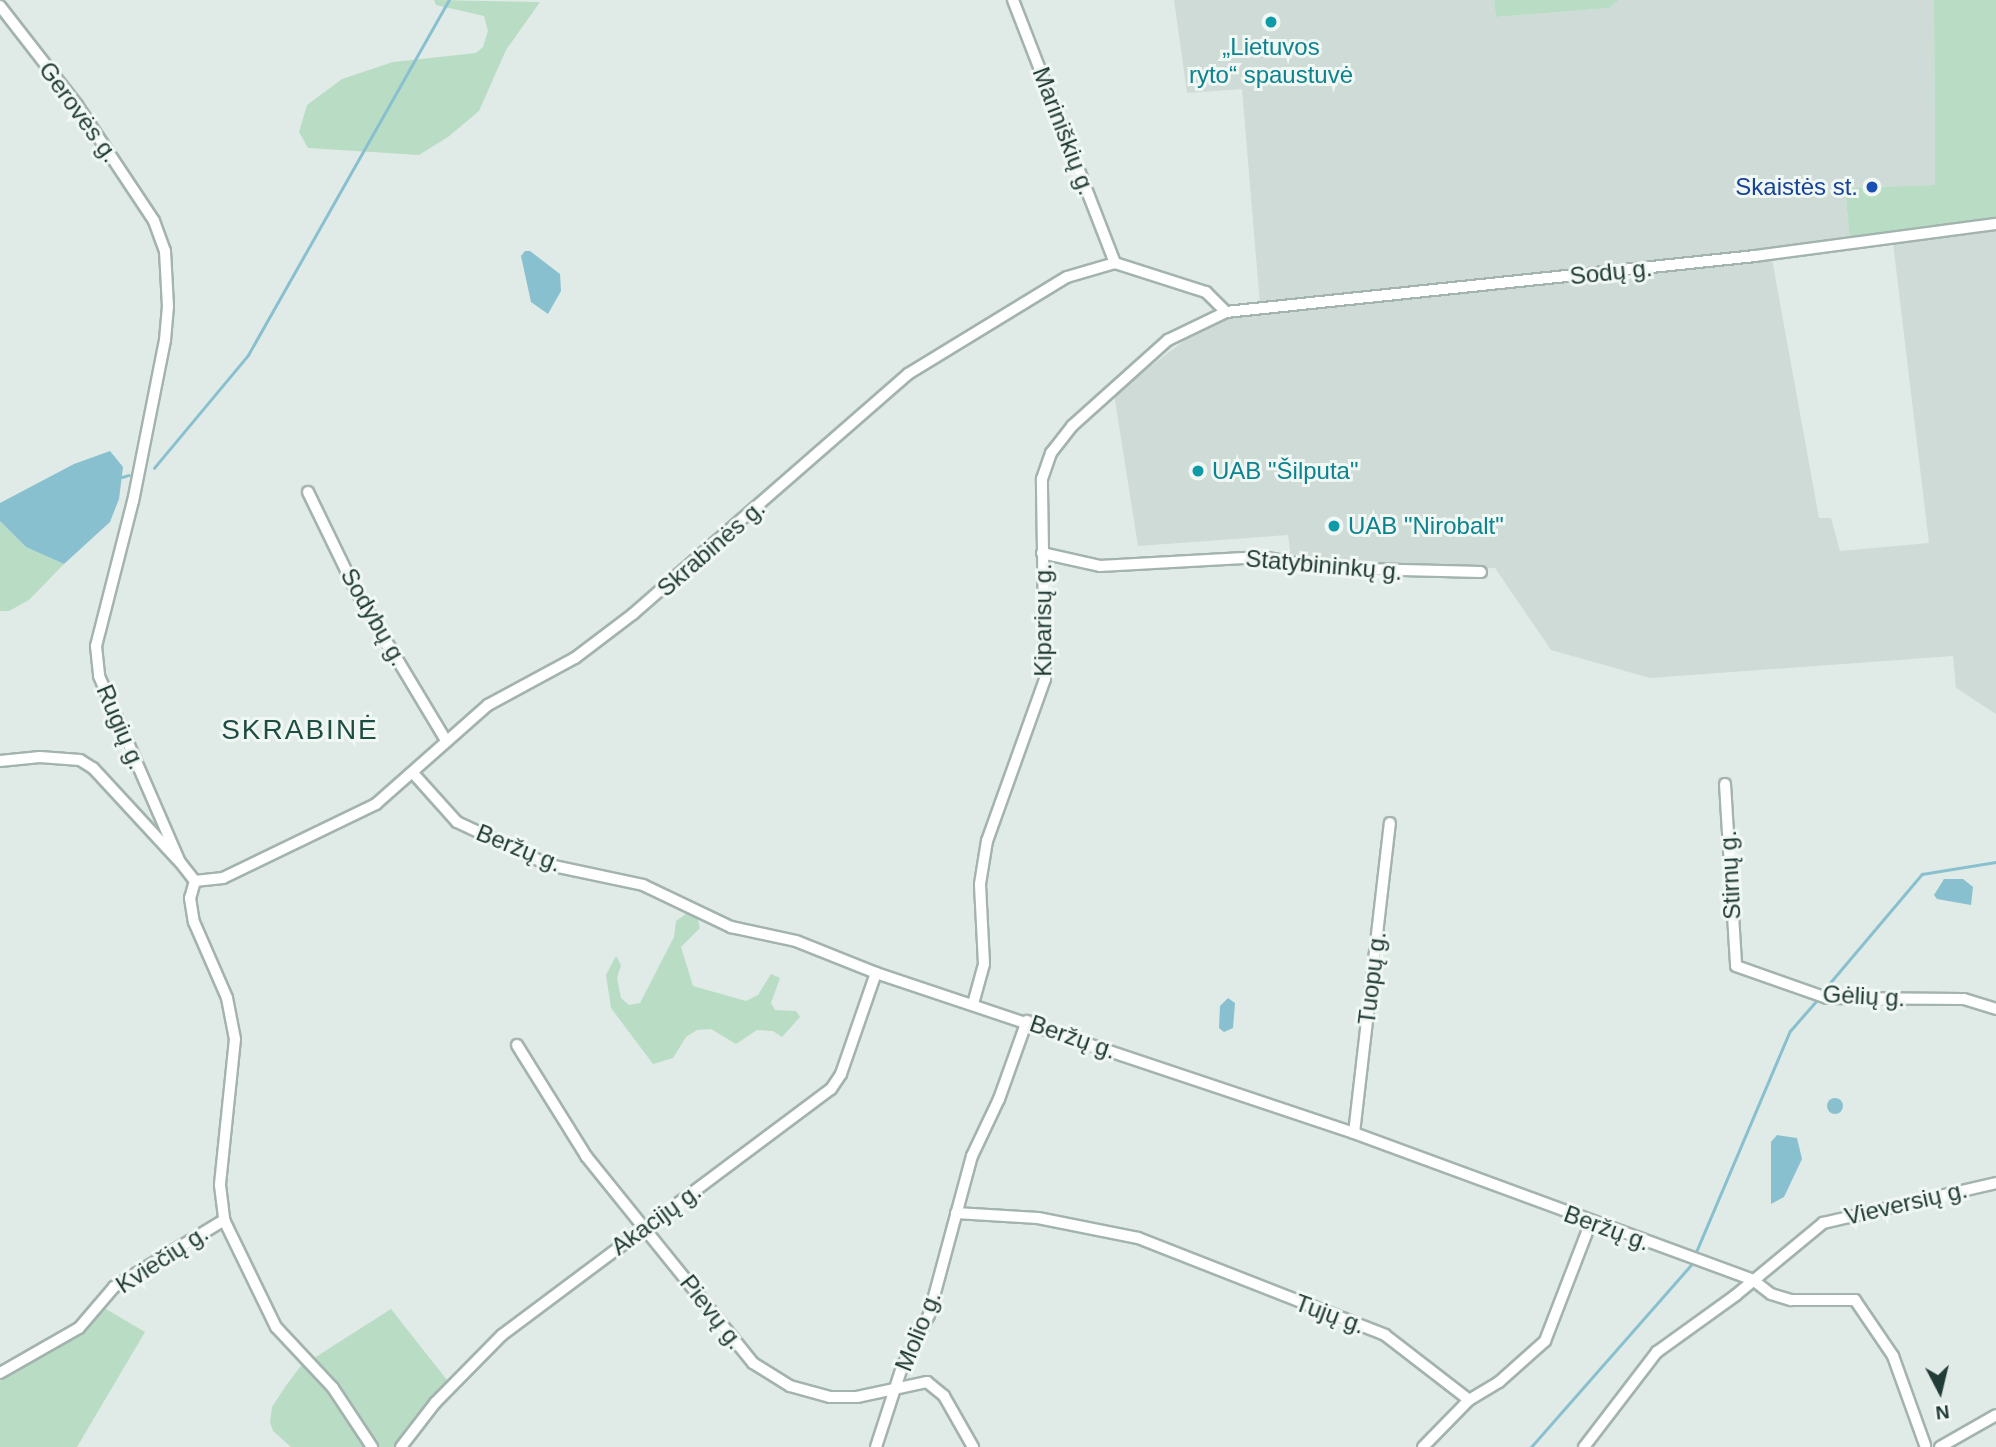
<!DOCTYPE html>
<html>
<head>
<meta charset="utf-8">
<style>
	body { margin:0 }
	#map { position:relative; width:1996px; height:1447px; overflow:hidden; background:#e0ebe7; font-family:Helvetica,sans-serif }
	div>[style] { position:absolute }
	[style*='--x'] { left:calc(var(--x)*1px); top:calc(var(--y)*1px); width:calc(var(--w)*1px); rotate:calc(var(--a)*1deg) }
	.built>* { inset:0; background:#cfdbd6 }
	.green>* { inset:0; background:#b9dcc5 }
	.water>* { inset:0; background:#89c0cf }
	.round { border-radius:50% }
	.stream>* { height:2.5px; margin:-1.25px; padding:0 1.25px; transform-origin:1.25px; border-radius:1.25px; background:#89c0cf }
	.roads { filter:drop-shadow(2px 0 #a3b3ae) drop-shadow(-2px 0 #a3b3ae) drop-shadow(0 2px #a3b3ae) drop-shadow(0 -2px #a3b3ae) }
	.street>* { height:10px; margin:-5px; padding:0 5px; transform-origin:5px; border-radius:5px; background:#fff }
	.dots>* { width:19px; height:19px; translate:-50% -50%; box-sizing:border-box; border:4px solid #f1f8f4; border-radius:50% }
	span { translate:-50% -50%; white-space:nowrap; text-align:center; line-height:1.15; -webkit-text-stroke:6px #f1f8f4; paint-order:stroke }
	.culture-label { font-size:24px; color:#0d838f }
	.left { translate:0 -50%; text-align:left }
	.street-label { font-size:24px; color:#213b36 }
	.transit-label { font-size:24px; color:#164399 }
	.right { translate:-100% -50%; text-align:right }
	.quarter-label { font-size:28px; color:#1e4d44; letter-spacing:2px }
	.north { position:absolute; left:1905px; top:1356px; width:70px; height:70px; -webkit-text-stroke:5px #f1f8f4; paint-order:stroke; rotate:173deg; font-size:19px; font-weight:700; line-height:28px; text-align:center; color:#213b36 }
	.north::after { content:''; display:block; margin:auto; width:24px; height:32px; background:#213b36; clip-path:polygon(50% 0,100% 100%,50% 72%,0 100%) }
</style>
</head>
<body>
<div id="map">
	<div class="built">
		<i style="clip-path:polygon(1174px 0,1494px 0,1496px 17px,1609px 8px,1619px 0,1934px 0,1935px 185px,1845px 188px,1850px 241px,1260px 305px,1242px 89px,1187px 93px)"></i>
		<i style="clip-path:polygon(1996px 231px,1996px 714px,1956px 688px,1953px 656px,1650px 678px,1551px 650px,1495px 568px,1399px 570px,1325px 565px,1291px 558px,1288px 535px,1138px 546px,1114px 394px,1214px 318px,1772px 259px,1819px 518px,1831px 518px,1840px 551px,1929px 543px,1893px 243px)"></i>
	</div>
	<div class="green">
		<i style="clip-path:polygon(434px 0,540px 2px,506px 50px,479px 111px,448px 137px,419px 155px,308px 148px,299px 132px,307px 105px,342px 79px,393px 62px,476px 53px,483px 47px,488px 31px,484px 16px,436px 5px)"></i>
		<i style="clip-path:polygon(1494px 0,1619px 0,1609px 8px,1496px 17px)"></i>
		<i style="clip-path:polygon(1934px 0,1996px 0,1996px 220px,1850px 241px,1845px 188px,1935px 185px)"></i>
		<i style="clip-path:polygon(0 521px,26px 547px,64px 564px,29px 600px,9px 611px,0 611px)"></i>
		<i style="clip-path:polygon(690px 911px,697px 916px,700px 928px,681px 947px,693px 986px,746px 1001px,758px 995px,771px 974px,780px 978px,771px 1003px,775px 1010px,796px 1011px,800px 1017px,782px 1037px,773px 1031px,757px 1030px,736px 1044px,711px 1029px,697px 1030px,686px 1037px,673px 1058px,653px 1064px,611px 1008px,606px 975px,616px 956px,621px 965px,617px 978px,621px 998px,629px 1005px,640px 1003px,674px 937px,676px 921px)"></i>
		<i style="clip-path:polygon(106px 1309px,145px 1332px,77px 1447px,0 1447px,0 1381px,50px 1352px)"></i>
		<i style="clip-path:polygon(391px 1309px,447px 1380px,394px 1447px,291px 1447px,273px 1431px,270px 1422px,272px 1407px,285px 1387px,300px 1367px)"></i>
	</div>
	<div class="water">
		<i style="clip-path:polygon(525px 251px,530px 251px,560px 274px,561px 291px,548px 314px,531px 302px,521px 256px)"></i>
		<i style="clip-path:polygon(110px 451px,123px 467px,119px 499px,110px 522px,64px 564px,26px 547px,0 521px,0 503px,74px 464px)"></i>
		<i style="clip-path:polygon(1944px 879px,1963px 879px,1973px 887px,1971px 905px,1937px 899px,1934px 895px)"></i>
		<i style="clip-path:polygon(1228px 998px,1235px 1003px,1233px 1028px,1224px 1032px,1219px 1028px,1220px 1006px)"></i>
		<i class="round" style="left:1827px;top:1098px;width:16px;height:16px"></i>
		<i style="clip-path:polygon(1777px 1135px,1797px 1138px,1802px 1159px,1784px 1197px,1771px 1204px,1771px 1142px)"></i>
	</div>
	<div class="stream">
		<i style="--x:154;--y:468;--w:147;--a:-50.2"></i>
		<i style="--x:248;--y:355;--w:408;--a:-60.5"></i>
		<i style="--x:122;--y:477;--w:7;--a:-16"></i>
		<i style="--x:1823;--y:991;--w:153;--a:-49.8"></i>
		<i style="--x:1922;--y:874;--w:75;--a:-9.2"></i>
		<i style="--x:1696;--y:1252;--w:240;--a:-67"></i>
		<i style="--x:1790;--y:1031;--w:41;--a:-48.9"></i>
		<i style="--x:1531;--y:1447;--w:242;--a:-48.7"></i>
	</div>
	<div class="roads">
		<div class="street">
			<i style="--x:1013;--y:0;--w:282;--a:68.8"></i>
			<i style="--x:0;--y:6;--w:125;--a:52.1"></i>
			<i style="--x:77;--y:105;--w:139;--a:56.4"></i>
			<i style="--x:154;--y:221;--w:32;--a:70"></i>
			<i style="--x:165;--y:251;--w:55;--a:86.9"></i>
			<i style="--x:168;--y:306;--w:34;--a:95"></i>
			<i style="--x:165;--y:340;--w:164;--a:101.2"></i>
			<i style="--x:133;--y:501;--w:150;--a:104.3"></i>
			<i style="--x:96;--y:646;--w:30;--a:84"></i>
			<i style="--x:99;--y:676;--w:203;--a:66.5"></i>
			<i style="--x:180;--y:862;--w:24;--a:52"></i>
			<i style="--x:308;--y:492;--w:108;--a:64.1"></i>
			<i style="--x:355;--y:589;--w:175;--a:59"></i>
			<i style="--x:1042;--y:553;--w:59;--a:12.6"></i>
			<i style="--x:1100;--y:566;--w:162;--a:-3.2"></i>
			<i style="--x:1262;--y:557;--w:63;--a:10.1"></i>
			<i style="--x:1324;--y:568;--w:157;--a:1.5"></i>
			<i style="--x:0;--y:761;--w:40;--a:-5.7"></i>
			<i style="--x:40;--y:757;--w:40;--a:4.3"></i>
			<i style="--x:80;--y:760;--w:15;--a:32"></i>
			<i style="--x:93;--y:768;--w:125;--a:47.3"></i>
			<i style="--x:413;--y:773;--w:66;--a:48.1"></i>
			<i style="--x:457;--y:822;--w:102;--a:25.1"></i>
			<i style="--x:549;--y:865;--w:96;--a:12"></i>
			<i style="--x:643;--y:885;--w:98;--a:25.5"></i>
			<i style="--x:731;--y:927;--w:66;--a:12.2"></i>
			<i style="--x:796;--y:941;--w:86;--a:21.8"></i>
			<i style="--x:876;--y:973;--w:504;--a:18.51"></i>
			<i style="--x:1354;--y:1133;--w:425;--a:20.2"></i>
			<i style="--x:1753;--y:1280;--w:23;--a:38"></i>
			<i style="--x:1771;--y:1294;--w:21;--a:17"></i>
			<i style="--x:1791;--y:1300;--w:64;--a:0"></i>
			<i style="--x:1855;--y:1300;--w:68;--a:55.8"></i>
			<i style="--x:1893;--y:1356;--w:95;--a:70.2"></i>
			<i style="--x:1725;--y:784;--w:182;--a:86.5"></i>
			<i style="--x:1736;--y:966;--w:96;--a:19.4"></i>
			<i style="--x:1827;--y:998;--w:137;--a:0.4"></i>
			<i style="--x:1964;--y:999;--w:34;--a:17"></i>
			<i style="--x:195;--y:881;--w:28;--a:-6"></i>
			<i style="--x:223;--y:878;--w:170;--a:-25.8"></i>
			<i style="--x:376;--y:804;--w:149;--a:-41.5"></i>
			<i style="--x:488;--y:705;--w:99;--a:-28.4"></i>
			<i style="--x:575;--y:658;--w:73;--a:-37.2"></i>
			<i style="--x:633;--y:614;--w:365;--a:-41.1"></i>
			<i style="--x:908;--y:374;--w:186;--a:-31.4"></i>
			<i style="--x:1067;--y:277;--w:50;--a:-16.3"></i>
			<i style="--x:1115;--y:263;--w:96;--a:17.7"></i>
			<i style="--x:1206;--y:292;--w:28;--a:45"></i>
			<i style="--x:195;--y:881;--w:18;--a:106"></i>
			<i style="--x:190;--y:898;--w:24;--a:81"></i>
			<i style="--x:194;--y:922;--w:83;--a:66.5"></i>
			<i style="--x:227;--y:998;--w:42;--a:79"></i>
			<i style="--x:235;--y:1039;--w:147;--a:95.9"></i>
			<i style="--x:220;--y:1185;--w:35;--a:83"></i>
			<i style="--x:224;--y:1220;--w:119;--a:64.1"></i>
			<i style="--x:276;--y:1327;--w:83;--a:46.9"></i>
			<i style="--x:333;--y:1388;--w:71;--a:56.5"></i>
			<i style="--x:973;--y:1004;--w:41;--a:-74.6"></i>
			<i style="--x:984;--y:964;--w:80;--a:-92.9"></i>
			<i style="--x:980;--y:884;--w:44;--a:-80.8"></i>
			<i style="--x:987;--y:841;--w:172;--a:-70.3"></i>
			<i style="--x:1045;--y:679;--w:200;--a:-90.9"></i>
			<i style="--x:1042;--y:479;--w:28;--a:-71"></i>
			<i style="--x:1051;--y:453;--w:34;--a:-52"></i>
			<i style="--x:1072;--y:426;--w:129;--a:-41.9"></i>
			<i style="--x:1168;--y:340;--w:64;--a:-25.8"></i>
			<i style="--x:1226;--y:312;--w:532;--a:-6.04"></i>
			<i style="--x:1755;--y:256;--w:243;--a:-7.6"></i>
			<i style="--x:517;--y:1045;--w:131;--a:58.1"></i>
			<i style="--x:586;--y:1156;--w:266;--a:51.1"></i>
			<i style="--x:753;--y:1363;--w:44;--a:31.9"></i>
			<i style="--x:790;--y:1386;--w:41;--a:15.4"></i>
			<i style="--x:830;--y:1397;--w:27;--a:0"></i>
			<i style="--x:857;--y:1397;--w:72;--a:-12.1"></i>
			<i style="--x:927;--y:1382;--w:22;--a:39"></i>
			<i style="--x:944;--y:1396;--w:59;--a:60.4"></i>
			<i style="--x:1354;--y:1133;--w:312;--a:-83.4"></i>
			<i style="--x:956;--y:1213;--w:82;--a:3.5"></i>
			<i style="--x:1038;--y:1218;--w:102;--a:11.3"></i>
			<i style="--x:1138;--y:1238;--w:265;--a:21.4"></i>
			<i style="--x:1385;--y:1335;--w:106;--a:37.7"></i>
			<i style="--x:1469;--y:1400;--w:35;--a:-31"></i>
			<i style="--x:1499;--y:1382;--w:62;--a:-41.7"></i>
			<i style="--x:1545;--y:1341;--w:128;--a:-68.9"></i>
			<i style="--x:0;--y:1373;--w:91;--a:-29.7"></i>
			<i style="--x:79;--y:1328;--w:54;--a:-49.5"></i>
			<i style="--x:114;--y:1287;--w:129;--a:-31.3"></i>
			<i style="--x:401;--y:1447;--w:56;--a:-52.3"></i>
			<i style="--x:435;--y:1403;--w:95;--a:-45.4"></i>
			<i style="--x:502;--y:1335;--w:411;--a:-36.8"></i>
			<i style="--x:831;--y:1089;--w:18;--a:-56"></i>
			<i style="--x:841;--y:1074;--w:107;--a:-70.9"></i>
			<i style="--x:876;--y:1447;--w:84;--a:-72"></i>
			<i style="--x:902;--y:1367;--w:59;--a:-62.6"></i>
			<i style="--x:929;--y:1315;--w:165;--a:-74.9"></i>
			<i style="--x:972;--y:1156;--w:63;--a:-64.7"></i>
			<i style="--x:999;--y:1099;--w:83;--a:-70.3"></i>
			<i style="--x:1423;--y:1447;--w:66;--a:-45.6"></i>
			<i style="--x:1584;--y:1447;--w:120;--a:-52.5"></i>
			<i style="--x:1657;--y:1352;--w:97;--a:-35.8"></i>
			<i style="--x:1736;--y:1295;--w:113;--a:-39.6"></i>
			<i style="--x:1823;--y:1223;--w:178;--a:-13"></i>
			<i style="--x:1940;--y:1447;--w:64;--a:-29.7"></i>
		</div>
	</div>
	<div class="dots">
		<i style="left:1271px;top:22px;background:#0f9aa8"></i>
		<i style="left:1872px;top:187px;background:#1a4fb4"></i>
		<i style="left:1198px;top:471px;background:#0f9aa8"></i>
		<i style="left:1334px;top:526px;background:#0f9aa8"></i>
	</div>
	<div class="culture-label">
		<span style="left:1271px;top:61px">„Lietuvos<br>ryto“ spaustuvė</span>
		<span class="left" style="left:1212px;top:471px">UAB "Šilputa"</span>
		<span class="left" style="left:1348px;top:526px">UAB "Nirobalt"</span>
	</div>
	<div class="street-label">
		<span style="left:79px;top:112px;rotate:54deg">Gerovės g.</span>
		<span style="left:1064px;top:131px;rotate:69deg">Mariniškių g.</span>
		<span style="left:1611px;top:272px;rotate:-6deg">Sodų g.</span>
		<span style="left:711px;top:548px;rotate:-41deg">Skrabinės g.</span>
		<span style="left:1324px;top:565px;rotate:5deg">Statybininkų g.</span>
		<span style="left:374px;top:617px;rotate:60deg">Sodybų g.</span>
		<span style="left:1043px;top:620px;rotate:-90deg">Kiparisų g.</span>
		<span style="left:121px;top:727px;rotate:67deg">Rugių g.</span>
		<span style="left:519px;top:848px;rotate:22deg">Beržų g.</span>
		<span style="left:1730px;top:875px;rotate:-93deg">Stirnų g.</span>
		<span style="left:1372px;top:978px;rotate:-83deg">Tuopų g.</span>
		<span style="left:1864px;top:996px;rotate:3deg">Gėlių g.</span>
		<span style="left:1073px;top:1037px;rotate:19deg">Beržų g.</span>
		<span style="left:1906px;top:1203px;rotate:-13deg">Vieversių g.</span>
		<span style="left:656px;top:1219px;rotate:-36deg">Akacijų g.</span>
		<span style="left:1607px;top:1228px;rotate:20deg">Beržų g.</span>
		<span style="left:162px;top:1259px;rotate:-33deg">Kviečių g.</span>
		<span style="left:712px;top:1312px;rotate:52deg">Pievų g.</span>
		<span style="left:1330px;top:1314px;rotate:20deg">Tujų g.</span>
		<span style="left:918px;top:1331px;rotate:-68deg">Molio g.</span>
	</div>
	<div class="transit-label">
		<span class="right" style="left:1858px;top:187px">Skaistės st.</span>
	</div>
	<div class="quarter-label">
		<span style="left:300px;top:730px">SKRABINĖ</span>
	</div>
	<div class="north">N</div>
</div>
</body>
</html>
